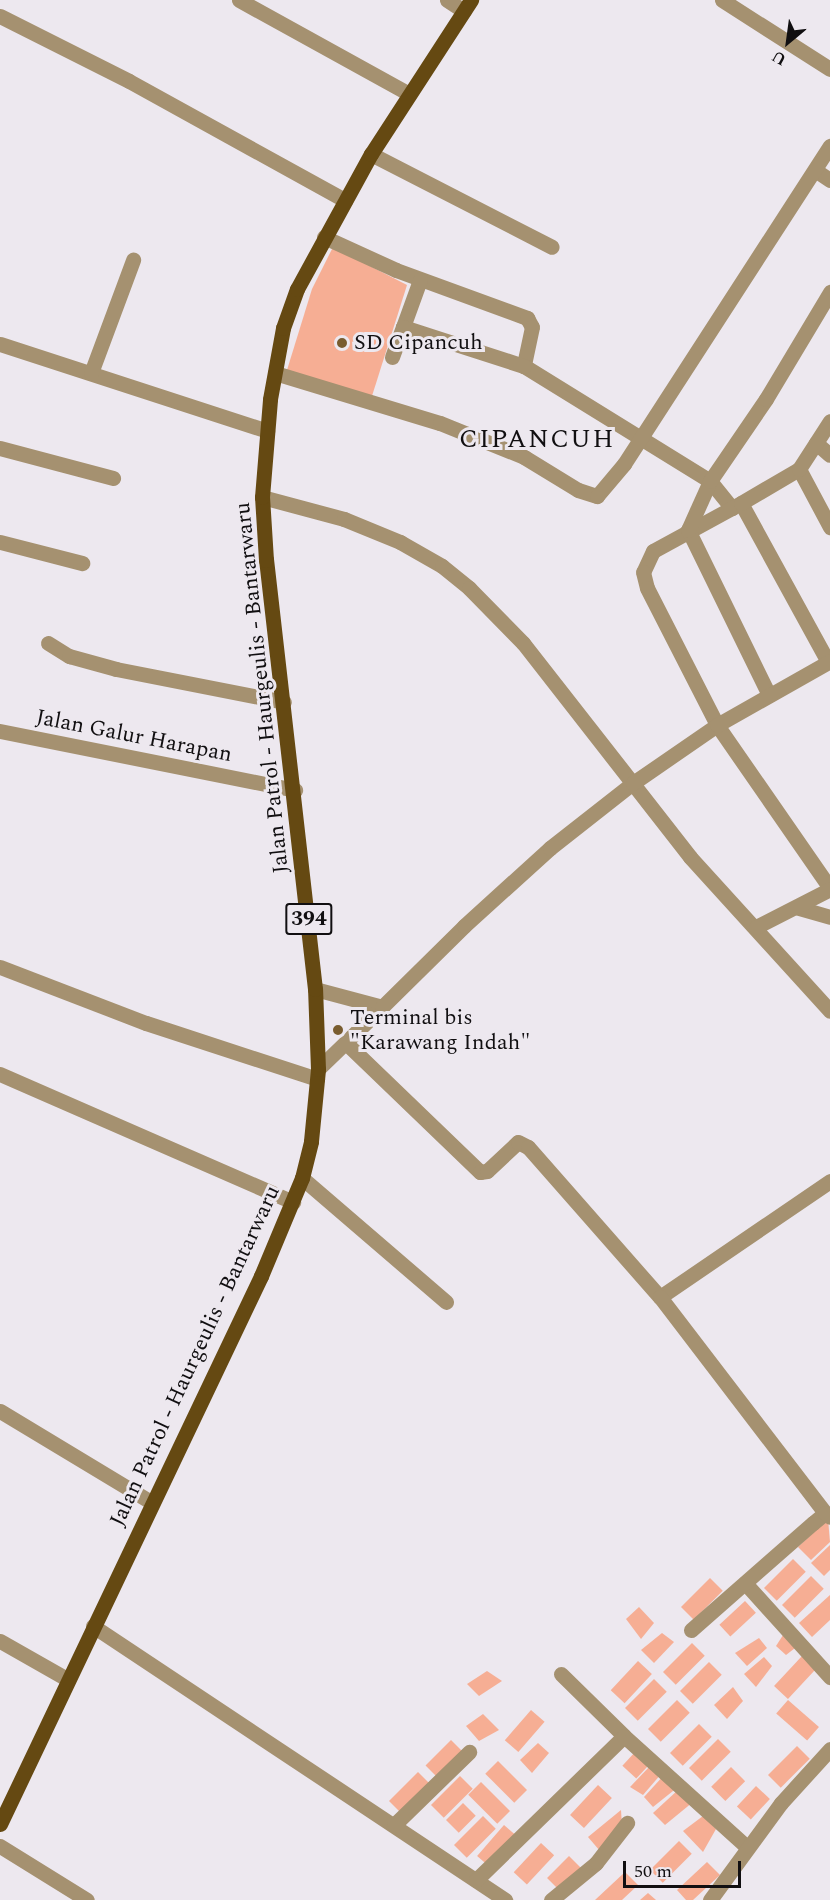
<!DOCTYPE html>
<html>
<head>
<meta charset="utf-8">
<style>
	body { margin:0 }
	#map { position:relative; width:830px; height:1900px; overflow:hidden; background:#ede8ef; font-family:Spectral,serif }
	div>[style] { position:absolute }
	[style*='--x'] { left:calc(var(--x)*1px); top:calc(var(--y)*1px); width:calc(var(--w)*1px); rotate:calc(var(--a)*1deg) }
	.building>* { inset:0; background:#f6ae94; transform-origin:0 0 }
	.minor>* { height:15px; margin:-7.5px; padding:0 7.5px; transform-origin:7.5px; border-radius:7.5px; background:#a59170 }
	.primary>* { height:15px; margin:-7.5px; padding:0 7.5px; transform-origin:7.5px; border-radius:7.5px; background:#654912 }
	.dots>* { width:16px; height:16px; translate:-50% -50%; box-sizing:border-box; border:3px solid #ede8ef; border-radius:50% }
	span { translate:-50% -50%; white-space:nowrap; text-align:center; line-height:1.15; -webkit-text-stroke:6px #ede8ef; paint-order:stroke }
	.shield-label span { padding:2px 4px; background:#ede8ef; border:2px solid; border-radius:4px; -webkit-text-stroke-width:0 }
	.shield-label { font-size:21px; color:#110f11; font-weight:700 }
	.poi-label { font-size:22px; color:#110f11 }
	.left { translate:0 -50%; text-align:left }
	.street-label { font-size:22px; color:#110f11 }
	.quarter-label { font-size:26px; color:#110f11; letter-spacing:1.5px }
	.north { position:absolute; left:758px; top:12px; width:60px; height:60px; -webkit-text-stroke:4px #ede8ef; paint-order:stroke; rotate:209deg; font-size:16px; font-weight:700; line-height:24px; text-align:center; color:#110f11 }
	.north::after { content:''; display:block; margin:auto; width:21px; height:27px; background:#110f11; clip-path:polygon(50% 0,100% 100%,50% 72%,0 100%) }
	.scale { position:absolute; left:623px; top:1861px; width:118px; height:27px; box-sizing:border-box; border:3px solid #110f11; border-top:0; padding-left:8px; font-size:18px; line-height:21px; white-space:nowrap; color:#110f11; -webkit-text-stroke:4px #ede8ef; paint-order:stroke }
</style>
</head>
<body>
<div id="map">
	<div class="building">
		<i style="clip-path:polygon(333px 247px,407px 285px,372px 396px,287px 370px,312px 289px)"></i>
		<i style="clip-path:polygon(828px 1519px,830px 1542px,811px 1560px,798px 1547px)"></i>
		<i style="clip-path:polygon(830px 1545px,830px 1570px,824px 1576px,811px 1563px)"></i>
		<i style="left:793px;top:1559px;width:18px;height:41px;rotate:45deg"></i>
		<i style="left:811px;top:1576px;width:18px;height:41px;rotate:45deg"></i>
		<i style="left:710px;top:1578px;width:18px;height:41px;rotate:45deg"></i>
		<i style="clip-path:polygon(830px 1595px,830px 1620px,812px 1637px,799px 1623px)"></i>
		<i style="left:745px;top:1601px;width:16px;height:35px;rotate:47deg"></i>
		<i style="clip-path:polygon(639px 1607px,654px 1623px,641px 1639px,626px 1619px)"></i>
		<i style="clip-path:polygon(785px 1632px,799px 1645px,786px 1655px,776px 1646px)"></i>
		<i style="clip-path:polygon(662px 1633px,674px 1642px,654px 1663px,641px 1650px)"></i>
		<i style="clip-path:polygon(759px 1638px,767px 1648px,747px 1666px,735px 1653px)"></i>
		<i style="left:692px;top:1643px;width:18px;height:41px;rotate:45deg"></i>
		<i style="left:802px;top:1656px;width:19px;height:41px;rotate:43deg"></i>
		<i style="clip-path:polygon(764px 1657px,772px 1666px,756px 1687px,744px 1674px)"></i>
		<i style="left:638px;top:1661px;width:19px;height:40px;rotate:43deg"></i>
		<i style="left:709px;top:1662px;width:18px;height:41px;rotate:45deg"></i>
		<i style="clip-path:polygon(487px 1671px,502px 1681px,479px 1696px,467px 1684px)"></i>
		<i style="left:654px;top:1679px;width:18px;height:41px;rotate:45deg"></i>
		<i style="clip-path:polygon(733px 1687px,743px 1701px,727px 1719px,714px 1705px)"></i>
		<i style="left:677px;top:1700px;width:18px;height:41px;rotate:45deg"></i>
		<i style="left:788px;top:1700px;width:41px;height:18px;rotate:41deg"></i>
		<i style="left:531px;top:1710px;width:18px;height:40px;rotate:41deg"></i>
		<i style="clip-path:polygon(483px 1714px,499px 1730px,479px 1741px,466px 1726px)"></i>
		<i style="left:699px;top:1724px;width:18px;height:41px;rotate:45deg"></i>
		<i style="left:718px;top:1739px;width:18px;height:41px;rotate:45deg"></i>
		<i style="left:451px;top:1740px;width:18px;height:36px;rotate:45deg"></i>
		<i style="clip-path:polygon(538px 1743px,549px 1753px,532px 1773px,520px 1760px)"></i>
		<i style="left:797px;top:1746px;width:18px;height:41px;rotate:45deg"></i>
		<i style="left:636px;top:1751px;width:19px;height:20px;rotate:43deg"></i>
		<i style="left:498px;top:1761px;width:41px;height:18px;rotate:45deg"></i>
		<i style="clip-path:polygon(651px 1765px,662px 1773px,643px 1795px,630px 1787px)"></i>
		<i style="left:731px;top:1767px;width:20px;height:28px;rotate:45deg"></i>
		<i style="left:418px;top:1772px;width:18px;height:41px;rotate:45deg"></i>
		<i style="clip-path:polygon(665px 1774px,678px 1787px,653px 1807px,644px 1797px)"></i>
		<i style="left:460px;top:1776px;width:18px;height:41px;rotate:45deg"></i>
		<i style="left:481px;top:1782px;width:41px;height:18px;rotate:45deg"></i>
		<i style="left:598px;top:1785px;width:19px;height:41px;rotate:43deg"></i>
		<i style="left:756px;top:1786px;width:19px;height:28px;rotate:43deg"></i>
		<i style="clip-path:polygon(679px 1789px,693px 1802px,665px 1825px,653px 1813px)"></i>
		<i style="left:463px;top:1803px;width:18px;height:24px;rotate:45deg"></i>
		<i style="clip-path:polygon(621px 1810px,622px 1826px,600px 1851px,588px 1837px)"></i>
		<i style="left:483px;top:1816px;width:18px;height:41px;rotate:45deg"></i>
		<i style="clip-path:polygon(703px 1816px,716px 1829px,703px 1852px,683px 1831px)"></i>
		<i style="left:504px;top:1825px;width:18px;height:41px;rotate:41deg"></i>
		<i style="left:679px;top:1841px;width:18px;height:41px;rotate:45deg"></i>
		<i style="left:541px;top:1843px;width:18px;height:40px;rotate:43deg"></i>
		<i style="left:569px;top:1856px;width:18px;height:31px;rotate:45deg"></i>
		<i style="clip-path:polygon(707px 1862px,720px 1875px,693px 1900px,686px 1900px,677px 1890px)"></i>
		<i style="clip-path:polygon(625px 1872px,638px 1885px,622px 1900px,595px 1900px)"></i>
		<i style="clip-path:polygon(648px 1893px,656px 1900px,640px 1900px)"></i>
	</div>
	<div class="minor">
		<i style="--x:239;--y:0;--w:194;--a:28.9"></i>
		<i style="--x:447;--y:0;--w:20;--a:33"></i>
		<i style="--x:722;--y:0;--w:128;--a:32.6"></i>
		<i style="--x:0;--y:16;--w:144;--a:26.7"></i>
		<i style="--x:129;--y:81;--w:247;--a:28.9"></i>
		<i style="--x:371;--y:154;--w:203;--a:27.2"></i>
		<i style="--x:815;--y:170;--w:18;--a:34"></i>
		<i style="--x:324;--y:237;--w:79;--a:24.6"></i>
		<i style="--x:396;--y:270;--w:140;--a:20.1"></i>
		<i style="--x:527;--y:318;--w:10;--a:61"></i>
		<i style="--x:532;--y:327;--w:40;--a:102"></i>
		<i style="--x:524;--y:366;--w:219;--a:31.7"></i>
		<i style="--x:710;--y:481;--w:35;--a:51"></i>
		<i style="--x:420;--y:280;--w:50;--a:109.9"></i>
		<i style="--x:403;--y:327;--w:127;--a:17.9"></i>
		<i style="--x:0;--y:344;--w:281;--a:18"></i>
		<i style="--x:392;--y:357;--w:32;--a:-70"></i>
		<i style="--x:91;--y:373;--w:121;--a:-69.6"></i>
		<i style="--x:275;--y:373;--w:172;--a:16.9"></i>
		<i style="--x:440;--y:423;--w:91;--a:22"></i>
		<i style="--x:524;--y:457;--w:63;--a:31.4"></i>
		<i style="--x:578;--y:490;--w:20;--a:18"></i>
		<i style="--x:597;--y:496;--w:42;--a:-49.8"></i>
		<i style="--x:624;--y:464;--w:379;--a:-57.1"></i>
		<i style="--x:816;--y:443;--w:18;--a:41"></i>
		<i style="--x:0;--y:448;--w:117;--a:14.9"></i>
		<i style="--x:799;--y:469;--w:66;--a:61.9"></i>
		<i style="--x:262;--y:497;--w:85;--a:15"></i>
		<i style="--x:344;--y:519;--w:61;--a:22.3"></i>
		<i style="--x:400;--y:542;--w:48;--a:29.7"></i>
		<i style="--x:442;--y:566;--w:35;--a:39"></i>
		<i style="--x:469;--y:588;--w:77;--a:45.5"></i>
		<i style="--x:523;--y:643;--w:271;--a:52"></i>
		<i style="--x:690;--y:857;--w:208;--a:47.7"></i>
		<i style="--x:741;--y:503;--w:100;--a:151.4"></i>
		<i style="--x:653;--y:551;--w:23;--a:115"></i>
		<i style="--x:643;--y:572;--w:16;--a:76"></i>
		<i style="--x:647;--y:588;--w:154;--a:62.9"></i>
		<i style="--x:717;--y:725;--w:198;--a:55.3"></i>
		<i style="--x:0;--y:542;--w:85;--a:14.4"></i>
		<i style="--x:48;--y:643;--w:25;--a:32"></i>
		<i style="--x:69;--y:656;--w:49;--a:15.5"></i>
		<i style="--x:116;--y:669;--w:171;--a:11.1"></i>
		<i style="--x:828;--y:662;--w:181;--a:-118.7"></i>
		<i style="--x:741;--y:503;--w:67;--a:-30.4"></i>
		<i style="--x:799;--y:469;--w:57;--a:-57.1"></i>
		<i style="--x:769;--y:695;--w:184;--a:-116.1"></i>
		<i style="--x:688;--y:530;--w:54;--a:-65.8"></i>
		<i style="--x:710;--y:481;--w:99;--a:-55.7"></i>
		<i style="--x:766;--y:399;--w:125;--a:-59.1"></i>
		<i style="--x:0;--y:731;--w:301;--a:11.3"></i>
		<i style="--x:799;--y:908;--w:32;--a:16"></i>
		<i style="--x:756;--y:927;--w:83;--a:-27.2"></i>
		<i style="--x:0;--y:967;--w:156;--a:21"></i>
		<i style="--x:146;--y:1023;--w:180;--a:18.1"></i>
		<i style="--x:315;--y:989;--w:69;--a:15"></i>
		<i style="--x:382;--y:1007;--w:89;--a:135.9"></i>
		<i style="--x:382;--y:1007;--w:115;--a:-44.6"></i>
		<i style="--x:464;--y:926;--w:116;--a:-42.2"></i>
		<i style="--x:550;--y:848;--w:105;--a:-38.1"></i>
		<i style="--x:633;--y:783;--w:102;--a:-34.6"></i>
		<i style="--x:717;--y:725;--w:130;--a:-29.5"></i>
		<i style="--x:346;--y:1043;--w:186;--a:43.9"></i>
		<i style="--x:480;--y:1172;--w:7;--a:-8"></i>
		<i style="--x:487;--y:1171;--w:42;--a:-43.1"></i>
		<i style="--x:518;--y:1142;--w:11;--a:27"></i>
		<i style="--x:528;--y:1147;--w:200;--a:48.7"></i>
		<i style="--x:660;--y:1297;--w:206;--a:-34.3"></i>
		<i style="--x:0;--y:1074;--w:320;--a:23.6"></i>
		<i style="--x:302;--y:1178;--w:190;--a:40.7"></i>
		<i style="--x:660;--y:1297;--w:272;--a:52.6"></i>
		<i style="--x:0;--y:1411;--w:176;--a:31.1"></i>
		<i style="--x:745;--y:1583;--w:127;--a:47.9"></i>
		<i style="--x:93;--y:1626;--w:495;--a:33.6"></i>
		<i style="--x:691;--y:1630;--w:162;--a:-41.3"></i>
		<i style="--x:813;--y:1523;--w:16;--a:-40"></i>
		<i style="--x:825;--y:1513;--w:6;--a:39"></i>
		<i style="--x:0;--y:1641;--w:77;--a:29.6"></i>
		<i style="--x:561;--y:1674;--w:88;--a:44.5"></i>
		<i style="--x:394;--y:1825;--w:105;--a:-44.2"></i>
		<i style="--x:0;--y:1846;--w:102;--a:31.8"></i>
		<i style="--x:476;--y:1880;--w:206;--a:-44.2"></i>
		<i style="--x:624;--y:1736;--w:166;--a:42.1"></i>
		<i style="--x:551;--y:1900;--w:58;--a:-39.4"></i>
		<i style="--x:596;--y:1863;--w:51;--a:-52.2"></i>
		<i style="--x:710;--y:1900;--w:120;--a:-53.8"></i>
		<i style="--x:781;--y:1803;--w:73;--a:-47.8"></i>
	</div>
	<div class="primary">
		<i style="--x:0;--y:1824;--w:607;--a:-64.53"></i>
		<i style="--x:261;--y:1276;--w:106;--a:-67.3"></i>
		<i style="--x:302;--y:1178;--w:38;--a:-76"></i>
		<i style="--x:311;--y:1141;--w:72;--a:-84.4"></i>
		<i style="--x:318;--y:1069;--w:80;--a:-92.1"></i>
		<i style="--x:315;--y:989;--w:432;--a:-96.5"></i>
		<i style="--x:266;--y:560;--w:63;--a:-93.6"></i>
		<i style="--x:262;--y:497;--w:98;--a:-85.3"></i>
		<i style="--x:270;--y:399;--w:72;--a:-79.6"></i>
		<i style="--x:283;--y:328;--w:41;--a:-70.3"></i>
		<i style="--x:297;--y:289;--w:154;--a:-61.3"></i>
		<i style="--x:371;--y:154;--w:184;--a:-57"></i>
	</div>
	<div class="dots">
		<i style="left:342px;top:343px;background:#795c2f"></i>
		<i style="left:338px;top:1030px;background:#795c2f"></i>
	</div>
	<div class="shield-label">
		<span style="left:309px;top:919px">394</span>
	</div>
	<div class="poi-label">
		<span class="left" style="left:354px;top:343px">SD Cipancuh</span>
		<span class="left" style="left:350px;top:1030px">Terminal bis<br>"Karawang Indah"</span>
	</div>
	<div class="street-label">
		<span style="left:262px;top:688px;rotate:-96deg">Jalan Patrol - Haurgeulis - Bantarwaru</span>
		<span style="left:134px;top:736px;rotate:11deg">Jalan Galur Harapan</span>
		<span style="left:195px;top:1356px;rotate:-65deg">Jalan Patrol - Haurgeulis - Bantarwaru</span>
	</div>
	<div class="quarter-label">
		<span style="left:537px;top:440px">CIPANCUH</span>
	</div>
	<div class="north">U</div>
	<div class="scale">50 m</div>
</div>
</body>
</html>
